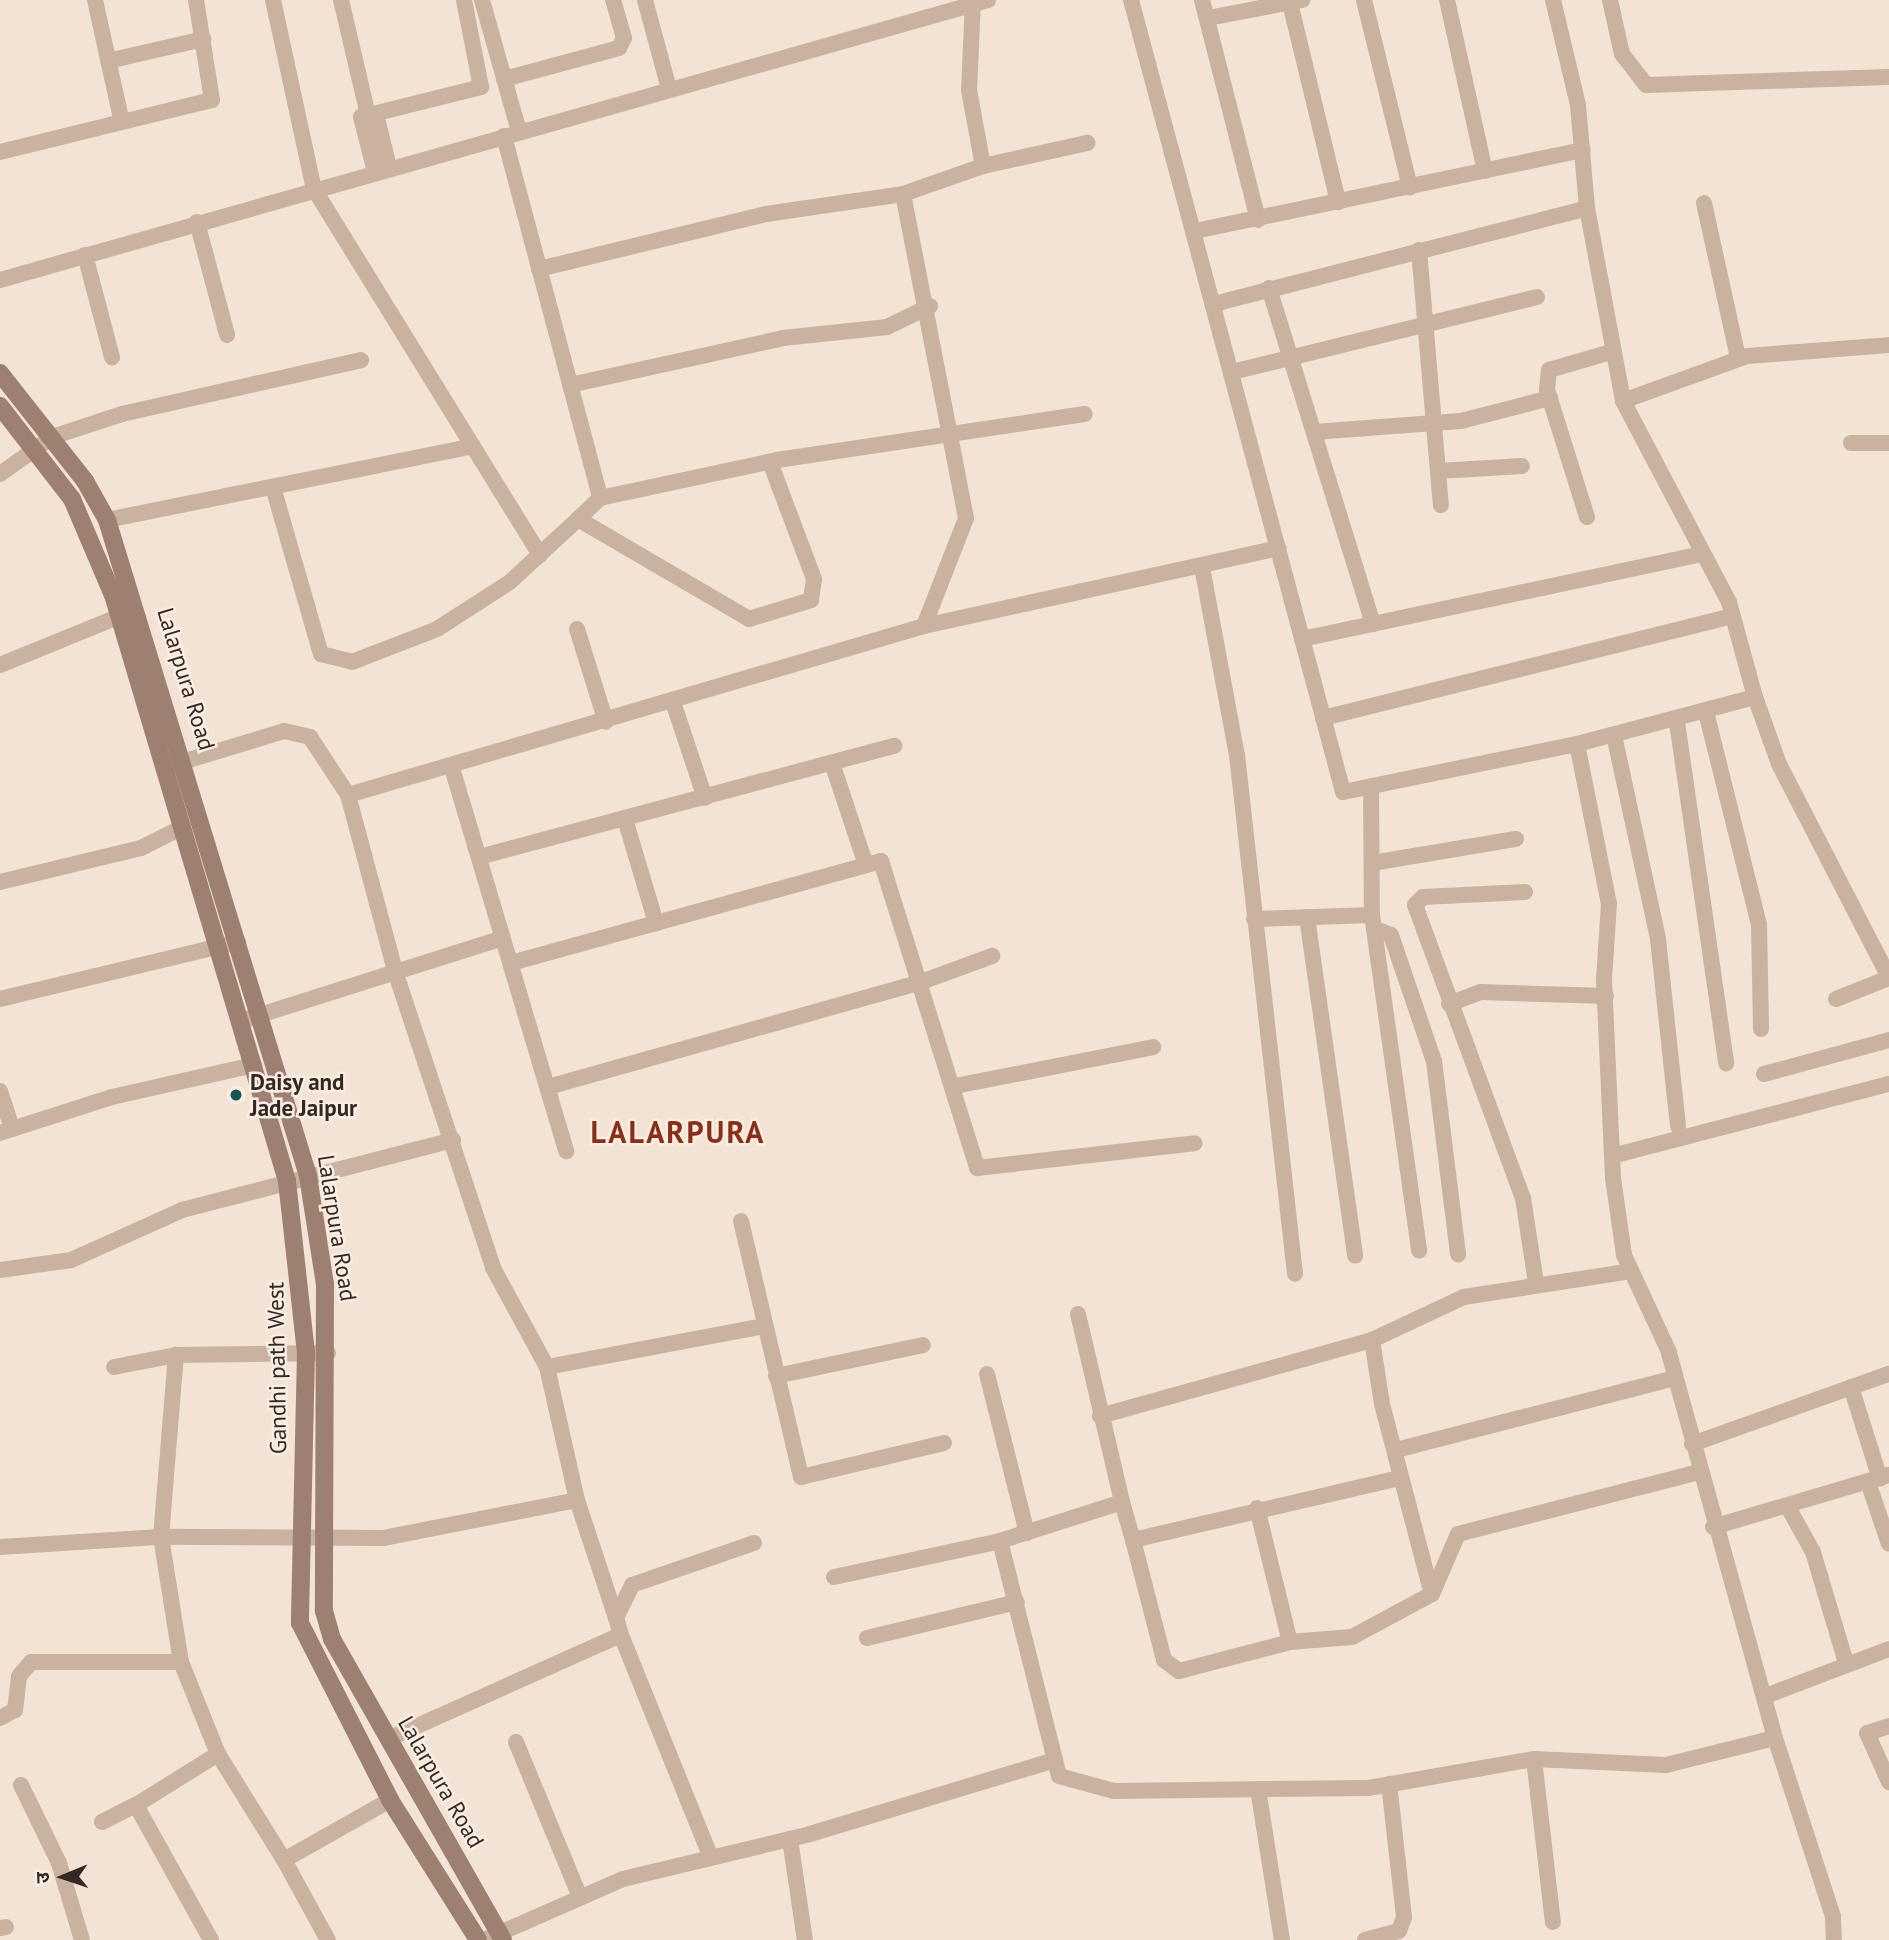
<!DOCTYPE html>
<html>
<head>
<meta charset="utf-8">
<style>
	body { margin:0 }
	#map { position:relative; width:1889px; height:1940px; overflow:hidden; background:#f2e3d4; font-family:"PT Sans","Noto Sans Devanagari",sans-serif }
	div>[style] { position:absolute }
	[style*='--x'] { left:calc(var(--x)*1px); top:calc(var(--y)*1px); width:calc(var(--w)*1px); rotate:calc(var(--a)*1deg) }
	.street>* { height:16px; margin:-8px; padding:0 8px; transform-origin:8px; border-radius:8px; background:#cab2a0 }
	.secondary>* { height:18px; margin:-9px; padding:0 9px; transform-origin:9px; border-radius:9px; background:#9d8072 }
	.dots>* { width:19px; height:19px; translate:-50% -50%; box-sizing:border-box; border:4px solid #faede1; border-radius:50% }
	span { translate:-50% -50%; white-space:nowrap; text-align:center; line-height:1.15; -webkit-text-stroke:5px #faede1; paint-order:stroke }
	.street-label { font-size:23px; color:#332824 }
	.poi-label { font-size:23px; color:#332824; font-weight:700 }
	.left { translate:0 -50%; text-align:left }
	.district-label { font-size:30px; color:#872f19; font-weight:700; letter-spacing:2px }
	.north { position:absolute; left:28px; top:1842px; width:70px; height:70px; -webkit-text-stroke:5px #faede1; paint-order:stroke; rotate:268deg; font-size:19px; font-weight:700; line-height:28px; text-align:center; color:#332824 }
	.north::after { content:''; display:block; margin:auto; width:24px; height:32px; background:#332824; clip-path:polygon(50% 0,100% 100%,50% 72%,0 100%) }
</style>
</head>
<body>
<div id="map">
	<div class="street">
		<i style="--x:95;--y:0;--w:121;--a:77.6"></i>
		<i style="--x:273;--y:0;--w:193;--a:77.8"></i>
		<i style="--x:314;--y:189;--w:430;--a:58.3"></i>
		<i style="--x:341;--y:0;--w:118;--a:76.8"></i>
		<i style="--x:482;--y:0;--w:137;--a:74.3"></i>
		<i style="--x:645;--y:0;--w:92;--a:74.9"></i>
		<i style="--x:973;--y:0;--w:90;--a:92.5"></i>
		<i style="--x:969;--y:90;--w:77;--a:79.6"></i>
		<i style="--x:1131;--y:0;--w:820;--a:75.01"></i>
		<i style="--x:1343;--y:792;--w:239;--a:-11.6"></i>
		<i style="--x:1202;--y:0;--w:227;--a:75.7"></i>
		<i style="--x:1364;--y:0;--w:193;--a:76.2"></i>
		<i style="--x:1447;--y:0;--w:175;--a:77.5"></i>
		<i style="--x:1553;--y:0;--w:108;--a:76.6"></i>
		<i style="--x:1578;--y:105;--w:103;--a:85"></i>
		<i style="--x:1587;--y:208;--w:196;--a:79.4"></i>
		<i style="--x:1623;--y:401;--w:227;--a:62.2"></i>
		<i style="--x:1729;--y:602;--w:98;--a:74.7"></i>
		<i style="--x:1610;--y:0;--w:55;--a:77.5"></i>
		<i style="--x:1622;--y:54;--w:39;--a:52"></i>
		<i style="--x:1646;--y:85;--w:243;--a:-1.9"></i>
		<i style="--x:1290;--y:3;--w:205;--a:76.4"></i>
		<i style="--x:1208;--y:18;--w:96;--a:-10.8"></i>
		<i style="--x:108;--y:61;--w:98;--a:-13"></i>
		<i style="--x:504;--y:79;--w:119;--a:-15.1"></i>
		<i style="--x:619;--y:48;--w:11;--a:-63"></i>
		<i style="--x:624;--y:38;--w:40;--a:-106"></i>
		<i style="--x:376;--y:114;--w:55;--a:76.2"></i>
		<i style="--x:504;--y:136;--w:375;--a:75.1"></i>
		<i style="--x:600;--y:498;--w:30;--a:136"></i>
		<i style="--x:0;--y:152;--w:218;--a:-13.8"></i>
		<i style="--x:212;--y:100;--w:101;--a:-99.1"></i>
		<i style="--x:375;--y:172;--w:57;--a:-104.3"></i>
		<i style="--x:361;--y:117;--w:124;--a:-14"></i>
		<i style="--x:481;--y:87;--w:89;--a:-101.1"></i>
		<i style="--x:1704;--y:203;--w:159;--a:77.6"></i>
		<i style="--x:197;--y:222;--w:117;--a:75.1"></i>
		<i style="--x:1195;--y:231;--w:396;--a:-11.8"></i>
		<i style="--x:1419;--y:250;--w:256;--a:85.1"></i>
		<i style="--x:85;--y:255;--w:106;--a:75.2"></i>
		<i style="--x:539;--y:269;--w:234;--a:-13.6"></i>
		<i style="--x:766;--y:214;--w:138;--a:-8.3"></i>
		<i style="--x:0;--y:280;--w:1027;--a:-15.82"></i>
		<i style="--x:1269;--y:288;--w:352;--a:72.8"></i>
		<i style="--x:1214;--y:304;--w:385;--a:-14.4"></i>
		<i style="--x:1232;--y:372;--w:314;--a:-13.8"></i>
		<i style="--x:570;--y:385;--w:218;--a:-12.4"></i>
		<i style="--x:783;--y:338;--w:105;--a:-6"></i>
		<i style="--x:887;--y:327;--w:48;--a:-26"></i>
		<i style="--x:1623;--y:401;--w:132;--a:-19.9"></i>
		<i style="--x:1747;--y:356;--w:142;--a:-4.4"></i>
		<i style="--x:1314;--y:432;--w:147;--a:-4.3"></i>
		<i style="--x:1461;--y:421;--w:92;--a:-14.5"></i>
		<i style="--x:1851;--y:443;--w:38;--a:0"></i>
		<i style="--x:1438;--y:471;--w:84;--a:-3.4"></i>
		<i style="--x:0;--y:474;--w:64;--a:-35.4"></i>
		<i style="--x:52;--y:437;--w:74;--a:-18.2"></i>
		<i style="--x:122;--y:414;--w:245;--a:-12.7"></i>
		<i style="--x:273;--y:487;--w:174;--a:74"></i>
		<i style="--x:321;--y:654;--w:32;--a:14"></i>
		<i style="--x:352;--y:662;--w:91;--a:-21.2"></i>
		<i style="--x:437;--y:629;--w:87;--a:-32.8"></i>
		<i style="--x:510;--y:582;--w:93;--a:-42.8"></i>
		<i style="--x:578;--y:519;--w:198;--a:30.3"></i>
		<i style="--x:749;--y:619;--w:65;--a:-17"></i>
		<i style="--x:811;--y:600;--w:21;--a:-82"></i>
		<i style="--x:814;--y:579;--w:125;--a:-110.6"></i>
		<i style="--x:600;--y:498;--w:181;--a:-12.1"></i>
		<i style="--x:777;--y:460;--w:311;--a:-8.5"></i>
		<i style="--x:1587;--y:517;--w:134;--a:-107.4"></i>
		<i style="--x:1547;--y:389;--w:19;--a:-84"></i>
		<i style="--x:1549;--y:370;--w:65;--a:-16.2"></i>
		<i style="--x:107;--y:520;--w:373;--a:-11.4"></i>
		<i style="--x:1202;--y:567;--w:191;--a:79.5"></i>
		<i style="--x:1237;--y:755;--w:522;--a:83.62"></i>
		<i style="--x:924;--y:626;--w:116;--a:-68.7"></i>
		<i style="--x:966;--y:518;--w:330;--a:-101"></i>
		<i style="--x:903;--y:194;--w:85;--a:-19.3"></i>
		<i style="--x:983;--y:166;--w:107;--a:-12.5"></i>
		<i style="--x:577;--y:629;--w:97;--a:72.7"></i>
		<i style="--x:1302;--y:639;--w:410;--a:-12"></i>
		<i style="--x:0;--y:665;--w:130;--a:-22.2"></i>
		<i style="--x:673;--y:702;--w:101;--a:71.6"></i>
		<i style="--x:1706;--y:712;--w:219;--a:76"></i>
		<i style="--x:1759;--y:924;--w:105;--a:88.9"></i>
		<i style="--x:1323;--y:718;--w:422;--a:-14"></i>
		<i style="--x:1677;--y:722;--w:345;--a:81.8"></i>
		<i style="--x:1614;--y:735;--w:209;--a:77.8"></i>
		<i style="--x:1658;--y:939;--w:188;--a:83.9"></i>
		<i style="--x:169;--y:766;--w:120;--a:-16.9"></i>
		<i style="--x:284;--y:731;--w:27;--a:13"></i>
		<i style="--x:310;--y:737;--w:69;--a:56.8"></i>
		<i style="--x:348;--y:795;--w:185;--a:75"></i>
		<i style="--x:396;--y:974;--w:310;--a:71.7"></i>
		<i style="--x:493;--y:1268;--w:113;--a:61.4"></i>
		<i style="--x:547;--y:1367;--w:136;--a:77.3"></i>
		<i style="--x:577;--y:1500;--w:198;--a:168.9"></i>
		<i style="--x:383;--y:1538;--w:222;--a:-179.7"></i>
		<i style="--x:161;--y:1537;--w:127;--a:80.9"></i>
		<i style="--x:181;--y:1662;--w:99;--a:68.1"></i>
		<i style="--x:218;--y:1754;--w:125;--a:58.1"></i>
		<i style="--x:284;--y:1860;--w:122;--a:-29.5"></i>
		<i style="--x:833;--y:766;--w:104;--a:71.6"></i>
		<i style="--x:452;--y:768;--w:400;--a:73.4"></i>
		<i style="--x:1371;--y:786;--w:129;--a:89.6"></i>
		<i style="--x:1372;--y:915;--w:339;--a:82"></i>
		<i style="--x:348;--y:795;--w:600;--a:-16.35"></i>
		<i style="--x:924;--y:626;--w:363;--a:-12.4"></i>
		<i style="--x:625;--y:819;--w:109;--a:73.4"></i>
		<i style="--x:479;--y:857;--w:430;--a:-15"></i>
		<i style="--x:1372;--y:863;--w:146;--a:-9.5"></i>
		<i style="--x:0;--y:882;--w:145;--a:-13.6"></i>
		<i style="--x:141;--y:848;--w:47;--a:-26.6"></i>
		<i style="--x:1525;--y:892;--w:102;--a:177.2"></i>
		<i style="--x:1423;--y:897;--w:11;--a:135"></i>
		<i style="--x:1415;--y:905;--w:312;--a:69.8"></i>
		<i style="--x:1523;--y:1198;--w:86;--a:81.3"></i>
		<i style="--x:1307;--y:917;--w:342;--a:81.9"></i>
		<i style="--x:1254;--y:919;--w:118;--a:-1.9"></i>
		<i style="--x:1375;--y:929;--w:17;--a:21"></i>
		<i style="--x:1391;--y:935;--w:133;--a:71.2"></i>
		<i style="--x:1434;--y:1061;--w:195;--a:82.9"></i>
		<i style="--x:511;--y:963;--w:384;--a:-15.4"></i>
		<i style="--x:881;--y:861;--w:322;--a:72.6"></i>
		<i style="--x:977;--y:1168;--w:219;--a:-6.5"></i>
		<i style="--x:0;--y:999;--w:245;--a:-13.5"></i>
		<i style="--x:1836;--y:999;--w:57;--a:-21.6"></i>
		<i style="--x:1449;--y:1004;--w:33;--a:-21"></i>
		<i style="--x:1480;--y:992;--w:126;--a:1.8"></i>
		<i style="--x:241;--y:1021;--w:272;--a:-17.6"></i>
		<i style="--x:1764;--y:1074;--w:130;--a:-15.2"></i>
		<i style="--x:955;--y:1086;--w:202;--a:-11.1"></i>
		<i style="--x:548;--y:1087;--w:387;--a:-15.7"></i>
		<i style="--x:921;--y:982;--w:76;--a:-20.1"></i>
		<i style="--x:0;--y:1091;--w:40;--a:72"></i>
		<i style="--x:0;--y:1133;--w:118;--a:-17.8"></i>
		<i style="--x:112;--y:1097;--w:146;--a:-12.7"></i>
		<i style="--x:1612;--y:1156;--w:286;--a:-14.6"></i>
		<i style="--x:741;--y:1221;--w:263;--a:76.8"></i>
		<i style="--x:801;--y:1477;--w:147;--a:-13.4"></i>
		<i style="--x:0;--y:1270;--w:72;--a:-8"></i>
		<i style="--x:71;--y:1260;--w:122;--a:-24.2"></i>
		<i style="--x:182;--y:1210;--w:280;--a:-14.5"></i>
		<i style="--x:1078;--y:1314;--w:193;--a:76.8"></i>
		<i style="--x:1372;--y:1340;--w:65;--a:81.1"></i>
		<i style="--x:1382;--y:1404;--w:196;--a:75.3"></i>
		<i style="--x:114;--y:1367;--w:63;--a:-11"></i>
		<i style="--x:176;--y:1355;--w:152;--a:-0.8"></i>
		<i style="--x:547;--y:1367;--w:220;--a:-10.7"></i>
		<i style="--x:987;--y:1374;--w:164;--a:75.9"></i>
		<i style="--x:776;--y:1376;--w:150;--a:-11.9"></i>
		<i style="--x:1851;--y:1387;--w:96;--a:72.5"></i>
		<i style="--x:1100;--y:1416;--w:282;--a:-15.6"></i>
		<i style="--x:1372;--y:1340;--w:102;--a:-25.1"></i>
		<i style="--x:1464;--y:1297;--w:169;--a:-8.8"></i>
		<i style="--x:1692;--y:1444;--w:209;--a:-19.6"></i>
		<i style="--x:1396;--y:1450;--w:288;--a:-14.5"></i>
		<i style="--x:1868;--y:1482;--w:65;--a:71.3"></i>
		<i style="--x:577;--y:1500;--w:124;--a:71.7"></i>
		<i style="--x:1788;--y:1507;--w:51;--a:60.9"></i>
		<i style="--x:1813;--y:1552;--w:116;--a:73.4"></i>
		<i style="--x:1257;--y:1508;--w:138;--a:76.2"></i>
		<i style="--x:1713;--y:1527;--w:184;--a:-16.5"></i>
		<i style="--x:1133;--y:1540;--w:124;--a:75.5"></i>
		<i style="--x:1164;--y:1660;--w:19;--a:36"></i>
		<i style="--x:1179;--y:1671;--w:115;--a:-14.6"></i>
		<i style="--x:1290;--y:1642;--w:62;--a:-4.6"></i>
		<i style="--x:1352;--y:1637;--w:91;--a:-28.3"></i>
		<i style="--x:1432;--y:1594;--w:65;--a:-66.6"></i>
		<i style="--x:1458;--y:1534;--w:249;--a:-14.4"></i>
		<i style="--x:1000;--y:1541;--w:226;--a:75.9"></i>
		<i style="--x:0;--y:1547;--w:161;--a:-3.6"></i>
		<i style="--x:161;--y:1537;--w:183;--a:-85.3"></i>
		<i style="--x:834;--y:1577;--w:170;--a:-12.2"></i>
		<i style="--x:1000;--y:1541;--w:128;--a:-17.7"></i>
		<i style="--x:1122;--y:1502;--w:40;--a:74"></i>
		<i style="--x:1133;--y:1540;--w:274;--a:-13.1"></i>
		<i style="--x:621;--y:1635;--w:18;--a:-106"></i>
		<i style="--x:616;--y:1618;--w:37;--a:-64"></i>
		<i style="--x:632;--y:1585;--w:129;--a:-19"></i>
		<i style="--x:867;--y:1638;--w:154;--a:-13.5"></i>
		<i style="--x:1768;--y:1695;--w:129;--a:-20.8"></i>
		<i style="--x:0;--y:1718;--w:17;--a:-28"></i>
		<i style="--x:15;--y:1710;--w:34;--a:-83"></i>
		<i style="--x:19;--y:1676;--w:18;--a:-49"></i>
		<i style="--x:31;--y:1662;--w:150;--a:0"></i>
		<i style="--x:1889;--y:1726;--w:23;--a:162"></i>
		<i style="--x:1867;--y:1733;--w:54;--a:65.8"></i>
		<i style="--x:1775;--y:1738;--w:188;--a:72"></i>
		<i style="--x:1833;--y:1917;--w:23;--a:88"></i>
		<i style="--x:388;--y:1739;--w:255;--a:-24.1"></i>
		<i style="--x:621;--y:1635;--w:240;--a:68"></i>
		<i style="--x:516;--y:1742;--w:168;--a:67.6"></i>
		<i style="--x:1534;--y:1759;--w:164;--a:83.4"></i>
		<i style="--x:21;--y:1785;--w:87;--a:64"></i>
		<i style="--x:59;--y:1863;--w:80;--a:73.4"></i>
		<i style="--x:1258;--y:1789;--w:153;--a:81"></i>
		<i style="--x:102;--y:1822;--w:38;--a:-27"></i>
		<i style="--x:790;--y:1839;--w:102;--a:81.6"></i>
		<i style="--x:284;--y:1860;--w:91;--a:61.2"></i>
		<i style="--x:0;--y:1928;--w:6;--a:-9"></i>
		<i style="--x:211;--y:1940;--w:154;--a:-119.1"></i>
		<i style="--x:136;--y:1805;--w:97;--a:-31.9"></i>
		<i style="--x:484;--y:1940;--w:152;--a:-23.7"></i>
		<i style="--x:623;--y:1879;--w:192;--a:-13.5"></i>
		<i style="--x:810;--y:1834;--w:256;--a:-16.8"></i>
		<i style="--x:1055;--y:1760;--w:16;--a:76"></i>
		<i style="--x:1059;--y:1776;--w:57;--a:15.3"></i>
		<i style="--x:1114;--y:1791;--w:254;--a:-0.7"></i>
		<i style="--x:1368;--y:1788;--w:169;--a:-9.9"></i>
		<i style="--x:1534;--y:1759;--w:132;--a:2.6"></i>
		<i style="--x:1666;--y:1765;--w:112;--a:-13.9"></i>
		<i style="--x:1775;--y:1738;--w:400;--a:-105.4"></i>
		<i style="--x:1669;--y:1352;--w:107;--a:-114.9"></i>
		<i style="--x:1624;--y:1255;--w:78;--a:-98.1"></i>
		<i style="--x:1613;--y:1178;--w:199;--a:-92.6"></i>
		<i style="--x:1604;--y:979;--w:75;--a:-86.2"></i>
		<i style="--x:1609;--y:904;--w:163;--a:-101.3"></i>
		<i style="--x:1577;--y:744;--w:184;--a:-14.8"></i>
		<i style="--x:1755;--y:697;--w:71;--a:70.3"></i>
		<i style="--x:1779;--y:764;--w:240;--a:62.7"></i>
		<i style="--x:1365;--y:1940;--w:35;--a:-15"></i>
		<i style="--x:1399;--y:1931;--w:15;--a:-70"></i>
		<i style="--x:1404;--y:1917;--w:134;--a:-96.4"></i>
	</div>
	<div class="secondary">
		<i style="--x:0;--y:373;--w:137;--a:51.8"></i>
		<i style="--x:85;--y:481;--w:45;--a:60.6"></i>
		<i style="--x:107;--y:520;--w:686;--a:72.96"></i>
		<i style="--x:308;--y:1176;--w:109;--a:81.1"></i>
		<i style="--x:325;--y:1284;--w:327;--a:90.2"></i>
		<i style="--x:324;--y:1611;--w:29;--a:74"></i>
		<i style="--x:332;--y:1639;--w:346;--a:60.4"></i>
		<i style="--x:0;--y:406;--w:118;--a:52.3"></i>
		<i style="--x:72;--y:499;--w:104;--a:66.9"></i>
		<i style="--x:113;--y:595;--w:611;--a:73.46"></i>
		<i style="--x:287;--y:1181;--w:173;--a:83.7"></i>
		<i style="--x:306;--y:1353;--w:270;--a:91.3"></i>
		<i style="--x:300;--y:1623;--w:199;--a:63"></i>
		<i style="--x:390;--y:1800;--w:165;--a:57.8"></i>
	</div>
	<div class="dots">
		<i style="left:236px;top:1095px;background:#185557"></i>
	</div>
	<div class="street-label">
		<span style="left:186px;top:679px;rotate:73deg">Lalarpura Road</span>
		<span style="left:337px;top:1228px;rotate:81deg">Lalarpura Road</span>
		<span style="left:277px;top:1368px;rotate:-91deg">Gandhi path West</span>
		<span style="left:441px;top:1782px;rotate:60deg">Lalarpura Road</span>
	</div>
	<div class="poi-label">
		<span class="left" style="left:250px;top:1095px">Daisy and<br>Jade Jaipur</span>
	</div>
	<div class="district-label">
		<span style="left:678px;top:1132px">LALARPURA</span>
	</div>
	<div class="north">उ</div>
</div>
</body>
</html>
